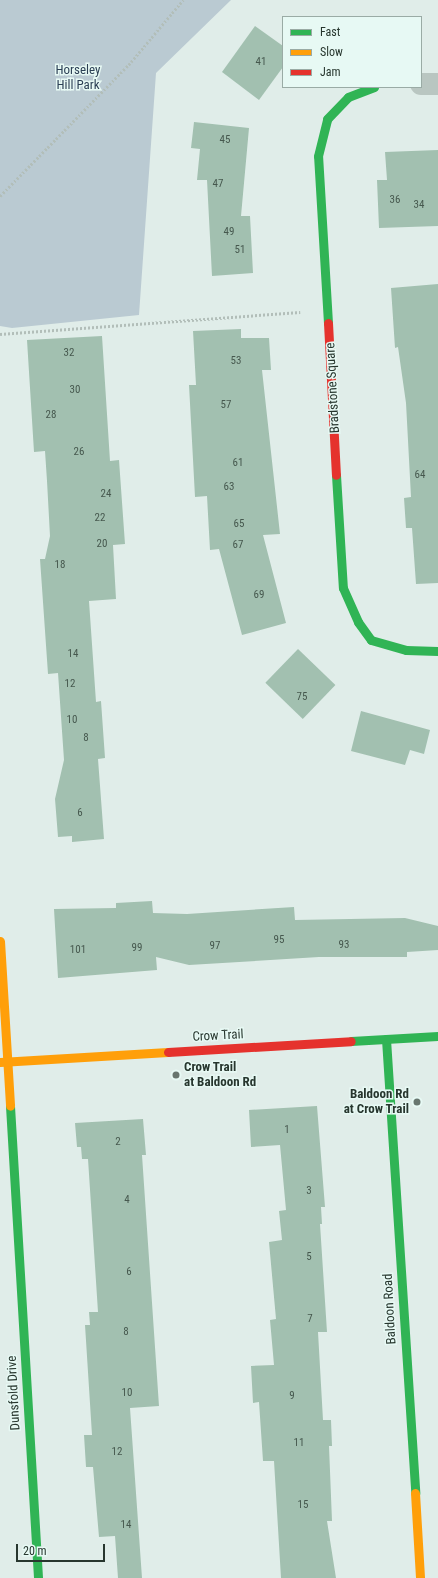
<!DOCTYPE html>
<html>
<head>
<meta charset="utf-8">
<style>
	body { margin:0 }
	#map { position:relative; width:438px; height:1578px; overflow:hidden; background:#e0ede9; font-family:"Roboto Condensed",sans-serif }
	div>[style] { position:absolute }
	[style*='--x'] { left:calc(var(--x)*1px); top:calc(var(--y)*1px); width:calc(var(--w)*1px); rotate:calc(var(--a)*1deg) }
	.green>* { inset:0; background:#bacad2 }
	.building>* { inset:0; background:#a2c0b0; transform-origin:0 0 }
	.path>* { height:2.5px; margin-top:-1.25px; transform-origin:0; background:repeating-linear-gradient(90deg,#b2beb9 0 2px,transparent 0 4px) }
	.street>* { height:22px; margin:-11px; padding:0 11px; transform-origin:11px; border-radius:11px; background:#b9c6c1 }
	.fast>* { height:9px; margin:-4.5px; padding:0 4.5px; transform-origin:4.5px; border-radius:4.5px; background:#30b455 }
	.slow>* { height:9px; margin:-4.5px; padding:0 4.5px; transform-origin:4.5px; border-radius:4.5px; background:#ff9f0a }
	.jam>* { height:9px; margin:-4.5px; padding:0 4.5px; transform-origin:4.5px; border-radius:4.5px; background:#e5322d }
	.dots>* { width:11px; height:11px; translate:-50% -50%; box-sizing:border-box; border:2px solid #e7f9f4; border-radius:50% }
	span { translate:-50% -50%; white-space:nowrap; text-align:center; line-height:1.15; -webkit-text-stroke:3px #e7f9f4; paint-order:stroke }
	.number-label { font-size:11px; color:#46584e }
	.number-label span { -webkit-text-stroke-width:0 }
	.park-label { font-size:13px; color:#2b3f54 }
	.street-label { font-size:13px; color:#27362e }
	.poi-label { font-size:13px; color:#27362e; font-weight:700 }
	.left { translate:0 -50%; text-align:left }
	.right { translate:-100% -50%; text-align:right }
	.legend { position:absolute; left:282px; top:16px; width:140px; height:72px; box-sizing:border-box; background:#e7f9f4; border:1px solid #9aaba5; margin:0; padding:5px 7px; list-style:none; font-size:12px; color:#27362e }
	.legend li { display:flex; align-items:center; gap:8px; height:20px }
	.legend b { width:20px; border:1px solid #9aaba5 }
	.scale { position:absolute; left:16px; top:1544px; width:89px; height:18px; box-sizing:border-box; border:2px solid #27362e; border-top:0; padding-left:5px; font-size:12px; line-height:14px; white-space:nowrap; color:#27362e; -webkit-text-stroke:3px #e7f9f4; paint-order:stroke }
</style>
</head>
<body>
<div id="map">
	<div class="green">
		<i style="clip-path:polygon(0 0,231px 0,156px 73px,139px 315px,12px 328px,0 326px)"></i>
	</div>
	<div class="building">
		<i style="clip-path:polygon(255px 26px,283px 46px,283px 67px,259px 100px,222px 72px)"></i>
		<i style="clip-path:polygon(194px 122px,249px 128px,241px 216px,250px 216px,253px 273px,212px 276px,207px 180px,197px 180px,200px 149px,191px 148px)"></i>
		<i style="clip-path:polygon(438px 150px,438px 226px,379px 228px,377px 180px,387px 180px,385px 152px)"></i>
		<i style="clip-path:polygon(438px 284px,438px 583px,416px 584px,412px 528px,406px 528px,404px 498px,411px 497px,406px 403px,398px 347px,395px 348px,391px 288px)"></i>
		<i style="clip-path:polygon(241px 329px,241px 338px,269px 338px,271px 370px,262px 370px,280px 534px,263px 535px,286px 623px,242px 635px,219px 549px,210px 550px,207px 496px,195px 497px,189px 385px,196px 385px,193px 331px)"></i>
		<i style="clip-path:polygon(102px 336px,110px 461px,119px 460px,125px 544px,113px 545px,116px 599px,89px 601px,96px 702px,101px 701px,105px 758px,98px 759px,104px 839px,72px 842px,72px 836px,58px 837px,55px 799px,64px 760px,58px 673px,48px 674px,40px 559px,45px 559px,50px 536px,47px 481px,45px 451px,34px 452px,27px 340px)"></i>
		<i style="left:298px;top:649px;width:52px;height:47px;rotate:44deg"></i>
		<i style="clip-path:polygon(361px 711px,430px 730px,424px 754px,410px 750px,405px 765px,351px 751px)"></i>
		<i style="clip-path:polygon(152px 901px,153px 913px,187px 914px,294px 907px,295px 920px,405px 918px,438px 926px,438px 950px,407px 952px,407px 957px,319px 957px,189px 965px,156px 957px,157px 970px,58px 978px,54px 909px,116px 908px,116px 903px)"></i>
		<i style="clip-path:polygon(317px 1106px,325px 1207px,321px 1207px,322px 1224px,320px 1224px,327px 1332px,318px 1332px,323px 1420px,331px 1420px,332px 1446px,329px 1446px,332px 1521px,327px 1521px,336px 1578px,281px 1578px,274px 1461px,263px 1461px,259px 1402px,253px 1403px,251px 1366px,274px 1365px,270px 1320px,276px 1319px,269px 1242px,282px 1240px,279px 1211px,286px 1210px,280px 1145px,251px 1147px,249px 1110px)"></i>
		<i style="clip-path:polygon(143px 1119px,146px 1155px,142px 1155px,159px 1406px,130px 1408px,142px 1578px,118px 1578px,115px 1536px,99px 1537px,93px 1467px,86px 1467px,84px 1435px,92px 1435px,85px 1325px,90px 1325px,89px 1312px,98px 1312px,88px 1159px,82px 1159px,81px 1147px,77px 1147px,75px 1123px)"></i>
	</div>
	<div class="path">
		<i style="--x:0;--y:196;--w:187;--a:-45.6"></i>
		<i style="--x:131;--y:62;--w:81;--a:-50"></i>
		<i style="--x:0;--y:334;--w:301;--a:-4.2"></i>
	</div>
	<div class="street">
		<i style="--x:421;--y:84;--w:17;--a:0"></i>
	</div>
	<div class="fast">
		<i style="--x:328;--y:323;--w:167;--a:-93.4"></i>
		<i style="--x:318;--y:156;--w:38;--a:-76"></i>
		<i style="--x:327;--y:119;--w:30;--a:-46"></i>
		<i style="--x:348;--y:97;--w:28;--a:-21"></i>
		<i style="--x:336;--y:475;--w:113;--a:86.5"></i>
		<i style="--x:343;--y:588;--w:37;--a:66"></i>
		<i style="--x:358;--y:622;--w:22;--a:54"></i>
		<i style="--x:371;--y:640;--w:36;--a:16"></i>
		<i style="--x:406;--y:650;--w:32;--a:2"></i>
		<i style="--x:386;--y:1039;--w:455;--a:86.3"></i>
		<i style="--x:351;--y:1041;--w:87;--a:-3.3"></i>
		<i style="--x:10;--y:1106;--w:473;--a:86.6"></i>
	</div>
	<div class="slow">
		<i style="--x:0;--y:941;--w:165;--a:86.5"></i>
		<i style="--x:0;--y:1062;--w:168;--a:-3.4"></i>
		<i style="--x:415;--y:1493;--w:85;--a:86.6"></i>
	</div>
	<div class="jam">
		<i style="--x:328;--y:323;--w:152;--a:87"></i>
		<i style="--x:168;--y:1052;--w:183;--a:-3.4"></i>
	</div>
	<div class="dots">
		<i style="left:176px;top:1075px;background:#68766f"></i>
		<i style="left:417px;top:1102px;background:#68766f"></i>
	</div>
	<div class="number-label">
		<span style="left:261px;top:62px">41</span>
		<span style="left:225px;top:140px">45</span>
		<span style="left:218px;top:184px">47</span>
		<span style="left:395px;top:200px">36</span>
		<span style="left:419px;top:205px">34</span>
		<span style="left:229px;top:232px">49</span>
		<span style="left:240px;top:250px">51</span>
		<span style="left:69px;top:353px">32</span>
		<span style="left:236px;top:361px">53</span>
		<span style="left:75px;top:390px">30</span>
		<span style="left:226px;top:405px">57</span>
		<span style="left:51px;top:415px">28</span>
		<span style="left:79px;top:452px">26</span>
		<span style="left:238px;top:463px">61</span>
		<span style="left:420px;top:475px">64</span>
		<span style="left:229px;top:487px">63</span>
		<span style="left:106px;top:494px">24</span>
		<span style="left:100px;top:518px">22</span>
		<span style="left:239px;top:524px">65</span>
		<span style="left:102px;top:544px">20</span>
		<span style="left:238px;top:545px">67</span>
		<span style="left:60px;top:565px">18</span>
		<span style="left:259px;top:595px">69</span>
		<span style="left:73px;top:654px">14</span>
		<span style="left:70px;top:684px">12</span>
		<span style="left:302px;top:697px">75</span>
		<span style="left:72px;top:720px">10</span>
		<span style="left:86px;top:738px">8</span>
		<span style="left:80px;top:813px">6</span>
		<span style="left:279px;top:940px">95</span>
		<span style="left:344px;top:945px">93</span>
		<span style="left:215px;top:946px">97</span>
		<span style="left:137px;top:948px">99</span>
		<span style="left:78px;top:950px">101</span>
		<span style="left:287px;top:1130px">1</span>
		<span style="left:118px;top:1142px">2</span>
		<span style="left:309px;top:1191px">3</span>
		<span style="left:127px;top:1200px">4</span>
		<span style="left:309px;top:1257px">5</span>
		<span style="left:129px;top:1272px">6</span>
		<span style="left:310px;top:1319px">7</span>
		<span style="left:126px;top:1332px">8</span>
		<span style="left:127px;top:1393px">10</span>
		<span style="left:292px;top:1396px">9</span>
		<span style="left:299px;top:1443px">11</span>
		<span style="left:117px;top:1452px">12</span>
		<span style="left:303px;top:1505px">15</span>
		<span style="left:126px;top:1525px">14</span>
	</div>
	<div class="park-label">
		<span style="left:78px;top:78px">Horseley<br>Hill Park</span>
	</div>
	<div class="street-label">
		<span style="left:333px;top:388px;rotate:-93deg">Bradstone Square</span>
		<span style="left:218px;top:1036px;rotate:-3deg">Crow Trail</span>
		<span style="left:390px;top:1309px;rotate:-93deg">Baldoon Road</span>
		<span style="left:14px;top:1393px;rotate:-93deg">Dunsfold Drive</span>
	</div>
	<div class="poi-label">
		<span class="left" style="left:184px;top:1075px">Crow Trail<br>at Baldoon Rd</span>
		<span class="right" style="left:409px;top:1102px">Baldoon Rd<br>at Crow Trail</span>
	</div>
	<ul class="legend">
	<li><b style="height:5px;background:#30b455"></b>Fast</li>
	<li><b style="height:5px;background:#ff9f0a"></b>Slow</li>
	<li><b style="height:5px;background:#e5322d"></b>Jam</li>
	</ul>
	<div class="scale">20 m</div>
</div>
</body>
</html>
